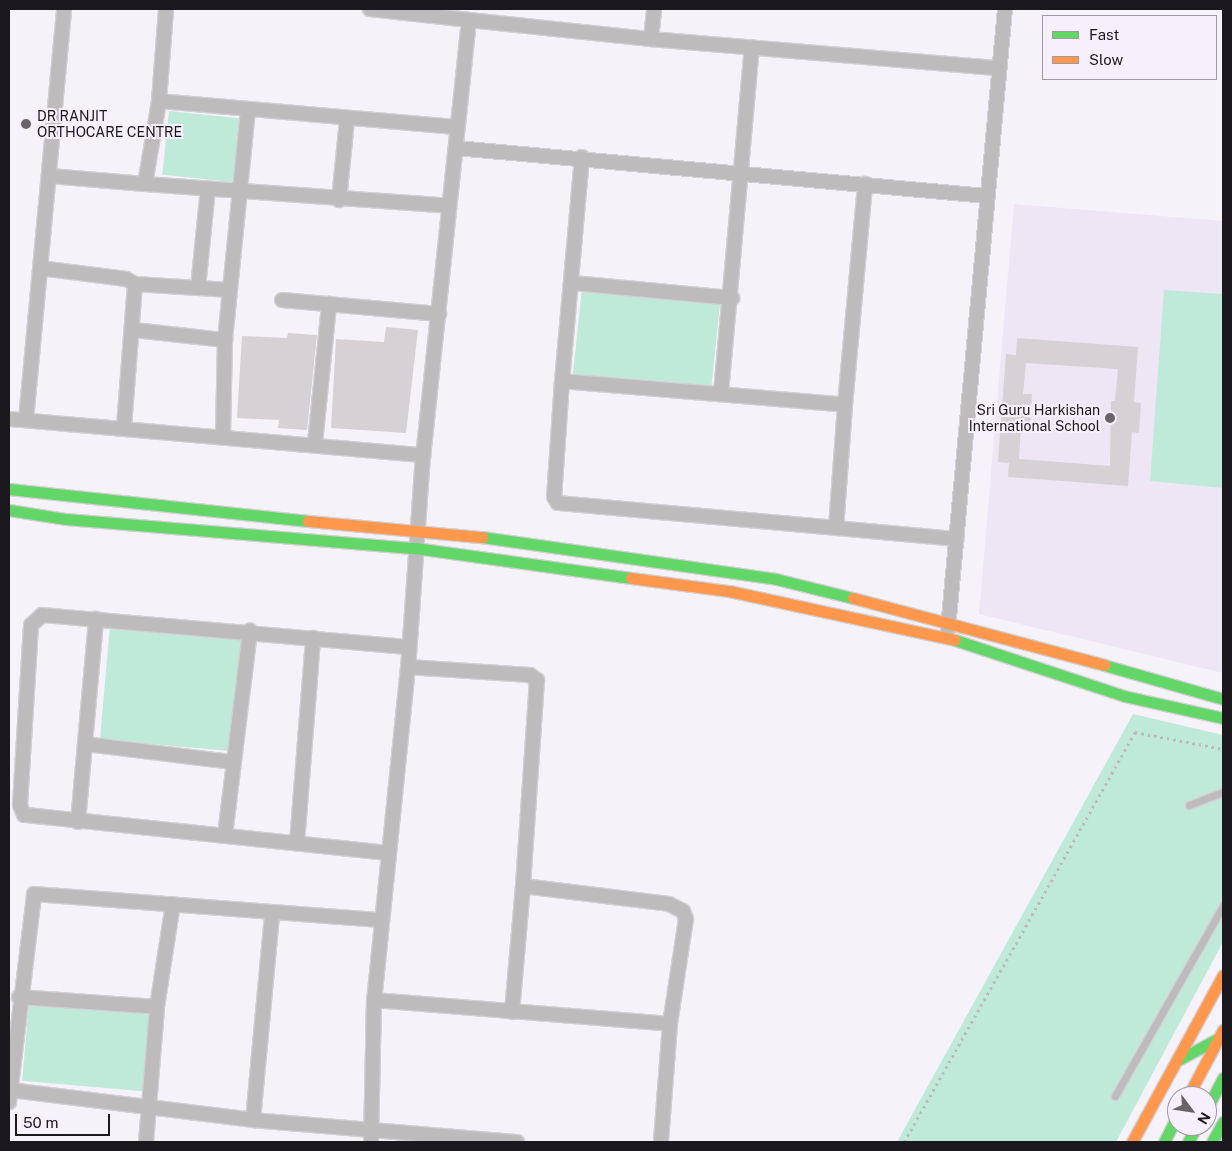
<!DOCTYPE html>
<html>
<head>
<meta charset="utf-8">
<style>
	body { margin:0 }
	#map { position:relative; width:1232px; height:1151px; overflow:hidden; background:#f6f2f9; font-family:"Public Sans",sans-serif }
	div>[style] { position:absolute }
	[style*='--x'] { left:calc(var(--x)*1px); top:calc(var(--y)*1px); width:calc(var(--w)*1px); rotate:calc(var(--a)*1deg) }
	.built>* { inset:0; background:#eee6f4 }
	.green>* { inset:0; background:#bfead9; transform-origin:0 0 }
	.building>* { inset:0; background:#d5d1d5 }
	.path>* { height:2.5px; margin-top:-1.25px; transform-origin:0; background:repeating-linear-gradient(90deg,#bcbabc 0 2.5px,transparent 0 6.5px) }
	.roads { filter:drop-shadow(1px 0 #d3d0d5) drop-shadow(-1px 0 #d3d0d5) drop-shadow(0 1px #d3d0d5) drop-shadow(0 -1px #d3d0d5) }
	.lane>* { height:7px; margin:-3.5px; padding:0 3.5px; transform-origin:3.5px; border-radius:3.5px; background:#bebbbc }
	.street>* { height:14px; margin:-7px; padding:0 7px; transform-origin:7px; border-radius:7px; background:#bebbbc }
	.fast>* { height:11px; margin:-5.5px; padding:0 5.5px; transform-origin:5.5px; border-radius:5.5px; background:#63d668 }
	.slow>* { height:11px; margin:-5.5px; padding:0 5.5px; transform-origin:5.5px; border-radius:5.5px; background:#ff974d }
	.dots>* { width:14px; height:14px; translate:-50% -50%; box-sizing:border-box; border:2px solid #f6effc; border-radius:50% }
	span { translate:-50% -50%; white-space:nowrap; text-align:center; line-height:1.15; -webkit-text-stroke:4px #f6effc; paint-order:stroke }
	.poi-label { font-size:14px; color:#1b181d }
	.left { translate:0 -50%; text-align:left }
	.right { translate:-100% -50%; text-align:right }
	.frame { position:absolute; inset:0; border:10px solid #1b181d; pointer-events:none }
	.legend { position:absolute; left:1042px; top:15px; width:175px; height:65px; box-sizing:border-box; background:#f6effc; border:1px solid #9e99a3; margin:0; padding:6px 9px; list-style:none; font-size:15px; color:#1b181d }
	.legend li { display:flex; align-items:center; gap:10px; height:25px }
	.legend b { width:25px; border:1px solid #9e99a3 }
	.north { position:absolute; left:1167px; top:1086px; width:50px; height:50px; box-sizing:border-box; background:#f6effc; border:1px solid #9e99a3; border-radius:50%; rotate:121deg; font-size:14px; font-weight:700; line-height:20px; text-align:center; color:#1b181d }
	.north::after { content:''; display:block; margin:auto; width:18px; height:22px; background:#68646a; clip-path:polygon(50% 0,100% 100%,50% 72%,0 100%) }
	.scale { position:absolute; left:15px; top:1114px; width:95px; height:22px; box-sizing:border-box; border:2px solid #1b181d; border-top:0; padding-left:6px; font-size:15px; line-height:18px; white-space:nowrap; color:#1b181d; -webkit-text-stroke:4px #f6effc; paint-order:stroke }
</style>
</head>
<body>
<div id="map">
	<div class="built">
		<i style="clip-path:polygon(1014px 204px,1223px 221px,1223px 673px,979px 614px)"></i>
	</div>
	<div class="green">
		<i style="left:169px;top:111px;width:75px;height:64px;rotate:6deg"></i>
		<i style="left:582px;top:288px;width:139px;height:88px;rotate:6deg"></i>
		<i style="clip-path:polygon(1164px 290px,1223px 294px,1223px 488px,1150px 481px)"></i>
		<i style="left:110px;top:625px;width:133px;height:115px;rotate:5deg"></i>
		<i style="clip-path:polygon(1133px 714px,1223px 735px,1223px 942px,1116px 1142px,897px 1142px)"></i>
		<i style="left:29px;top:1003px;width:121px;height:78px;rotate:5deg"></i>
	</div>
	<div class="building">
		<i style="clip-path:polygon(386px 327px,418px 330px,406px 433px,331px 428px,336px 339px,384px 342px)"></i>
		<i style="clip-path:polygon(288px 333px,317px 335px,307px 430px,278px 428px,279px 420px,237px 418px,242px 336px,287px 338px)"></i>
		<i style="clip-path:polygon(evenodd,1017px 338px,1138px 347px,1134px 402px,1141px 403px,1139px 433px,1132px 432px,1128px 486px,1008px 477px,1009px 463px,998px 462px,1006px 354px,1016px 355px,1017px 338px,1026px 363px,1118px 369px,1115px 401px,1111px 401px,1110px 466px,1019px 459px,1021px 424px,1030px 424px,1032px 394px,1023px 394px,1026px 363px)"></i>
	</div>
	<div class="path">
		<i style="--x:904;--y:1142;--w:471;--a:-60.6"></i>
		<i style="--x:1135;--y:732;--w:90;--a:10.9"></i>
	</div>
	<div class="roads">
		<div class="lane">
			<i style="--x:1189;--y:805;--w:36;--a:-21"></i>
			<i style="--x:1115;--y:1096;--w:219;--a:-60.4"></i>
		</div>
		<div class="street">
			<i style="--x:370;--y:9;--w:100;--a:6.3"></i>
			<i style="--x:469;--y:20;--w:437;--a:96"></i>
			<i style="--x:423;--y:455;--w:213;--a:94"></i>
			<i style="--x:408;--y:667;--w:335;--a:95.8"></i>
			<i style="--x:374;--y:1000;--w:142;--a:91.2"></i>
			<i style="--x:469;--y:20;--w:183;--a:6"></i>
			<i style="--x:651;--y:39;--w:30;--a:-84"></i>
			<i style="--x:651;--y:39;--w:348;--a:4.8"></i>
			<i style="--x:159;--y:101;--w:299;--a:5"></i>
			<i style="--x:456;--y:148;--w:532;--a:5.17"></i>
			<i style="--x:582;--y:157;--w:225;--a:95.1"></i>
			<i style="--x:562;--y:381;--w:284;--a:4.8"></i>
			<i style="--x:845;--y:405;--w:222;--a:-84.8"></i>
			<i style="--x:50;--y:176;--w:95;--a:4.8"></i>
			<i style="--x:145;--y:184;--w:84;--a:-80.4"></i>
			<i style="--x:159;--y:101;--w:92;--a:-85.6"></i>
			<i style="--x:145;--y:184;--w:305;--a:4.1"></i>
			<i style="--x:339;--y:200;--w:80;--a:-84.3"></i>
			<i style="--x:40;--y:268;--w:87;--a:7.3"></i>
			<i style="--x:126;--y:279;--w:10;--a:29"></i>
			<i style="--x:135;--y:284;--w:144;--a:94.4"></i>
			<i style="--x:572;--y:283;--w:161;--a:5.4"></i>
			<i style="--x:135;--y:284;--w:95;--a:3.6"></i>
			<i style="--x:198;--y:288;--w:100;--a:-84.3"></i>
			<i style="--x:282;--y:300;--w:158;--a:5.1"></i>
			<i style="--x:134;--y:330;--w:92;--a:6.3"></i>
			<i style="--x:562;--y:381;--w:116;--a:93.9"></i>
			<i style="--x:554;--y:497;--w:7;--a:56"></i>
			<i style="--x:558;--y:503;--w:279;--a:5.1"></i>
			<i style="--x:836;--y:528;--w:123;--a:-85.8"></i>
			<i style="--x:721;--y:393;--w:347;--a:-84.9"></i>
			<i style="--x:9;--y:419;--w:416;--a:5"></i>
			<i style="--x:26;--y:420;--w:413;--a:-84.7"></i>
			<i style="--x:223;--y:434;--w:94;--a:-88.8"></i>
			<i style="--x:225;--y:340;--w:230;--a:-84.3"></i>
			<i style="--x:315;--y:443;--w:140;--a:-84.2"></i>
			<i style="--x:836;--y:528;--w:121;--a:5.2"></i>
			<i style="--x:948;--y:629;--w:623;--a:-84.75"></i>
			<i style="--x:408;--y:667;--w:122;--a:3.8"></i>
			<i style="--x:530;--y:675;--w:9;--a:36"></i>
			<i style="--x:537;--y:680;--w:206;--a:93.9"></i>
			<i style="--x:523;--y:886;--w:147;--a:7"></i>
			<i style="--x:669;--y:904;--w:16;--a:27"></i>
			<i style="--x:683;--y:911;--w:9;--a:69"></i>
			<i style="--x:686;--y:919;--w:106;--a:98.7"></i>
			<i style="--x:670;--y:1024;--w:118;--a:94.4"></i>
			<i style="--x:85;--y:744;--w:148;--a:7"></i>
			<i style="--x:78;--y:822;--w:204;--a:-84.9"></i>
			<i style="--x:225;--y:835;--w:206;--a:-83"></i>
			<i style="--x:297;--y:843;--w:206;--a:-85.5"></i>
			<i style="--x:388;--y:853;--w:366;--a:-174"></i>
			<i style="--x:24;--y:815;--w:11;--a:-112"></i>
			<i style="--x:20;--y:805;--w:180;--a:-86.5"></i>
			<i style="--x:31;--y:625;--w:15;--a:-42"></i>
			<i style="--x:42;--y:615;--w:368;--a:5"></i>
			<i style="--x:19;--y:997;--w:138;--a:4.1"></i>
			<i style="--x:374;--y:1000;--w:297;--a:4.6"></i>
			<i style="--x:512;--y:1012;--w:126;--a:-85"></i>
			<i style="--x:10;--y:1090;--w:245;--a:7"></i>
			<i style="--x:253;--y:1120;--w:265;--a:4.8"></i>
			<i style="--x:9;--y:1102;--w:209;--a:-83.1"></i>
			<i style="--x:34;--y:894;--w:348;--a:4.3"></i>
			<i style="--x:253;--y:1120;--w:207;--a:-84.7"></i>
			<i style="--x:146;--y:1142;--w:135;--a:-85.3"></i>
			<i style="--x:157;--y:1007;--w:104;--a:-81.2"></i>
		</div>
		<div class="fast">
			<i style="--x:9;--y:489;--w:301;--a:6.1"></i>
			<i style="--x:9;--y:510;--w:58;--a:9"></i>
			<i style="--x:66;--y:519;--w:350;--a:4.8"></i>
			<i style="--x:415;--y:548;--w:218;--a:7.9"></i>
			<i style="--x:482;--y:537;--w:297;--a:8.1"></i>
			<i style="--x:776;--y:579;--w:79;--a:13.9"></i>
			<i style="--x:955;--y:640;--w:178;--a:18.3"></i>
			<i style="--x:1124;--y:696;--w:101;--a:12.5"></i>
			<i style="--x:1104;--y:665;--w:124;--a:15.9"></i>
			<i style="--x:1178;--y:1060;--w:47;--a:-28.2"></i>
			<i style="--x:1207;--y:1108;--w:34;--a:-62"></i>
			<i style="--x:1164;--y:1142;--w:28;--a:-63"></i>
			<i style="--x:1188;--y:1142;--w:18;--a:-61"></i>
			<i style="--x:1212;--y:1142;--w:23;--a:-61"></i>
		</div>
		<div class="slow">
			<i style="--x:308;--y:521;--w:175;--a:5.3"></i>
			<i style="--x:631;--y:578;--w:99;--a:7.6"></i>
			<i style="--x:729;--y:591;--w:231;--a:12.2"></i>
			<i style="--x:853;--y:598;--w:260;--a:14.9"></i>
			<i style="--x:1188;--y:1096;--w:75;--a:-62.1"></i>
			<i style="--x:1132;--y:1142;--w:190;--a:-61.4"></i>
		</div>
	</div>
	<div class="dots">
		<i style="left:26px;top:124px;background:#68646a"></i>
		<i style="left:1110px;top:418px;background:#68646a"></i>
	</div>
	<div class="poi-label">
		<span class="left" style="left:37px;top:124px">DR RANJIT<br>ORTHOCARE CENTRE</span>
		<span class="right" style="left:1100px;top:418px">Sri Guru Harkishan<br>International School</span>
	</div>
	<div class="frame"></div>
	<ul class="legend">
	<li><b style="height:6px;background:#63d668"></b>Fast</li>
	<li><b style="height:6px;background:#ff974d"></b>Slow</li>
	</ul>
	<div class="north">N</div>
	<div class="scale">50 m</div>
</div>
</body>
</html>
